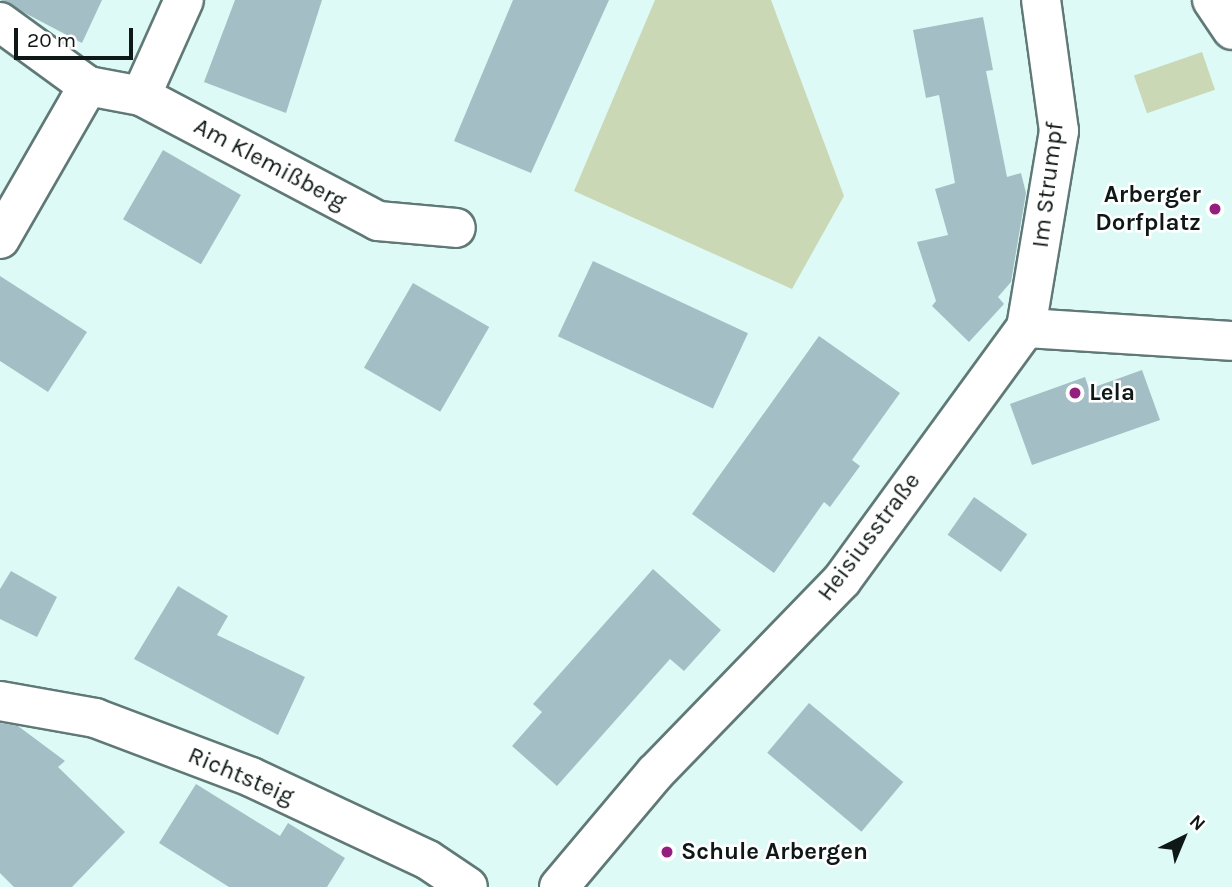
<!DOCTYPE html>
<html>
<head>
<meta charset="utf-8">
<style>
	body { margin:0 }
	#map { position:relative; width:1232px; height:887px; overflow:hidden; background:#defaf6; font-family:Karla,sans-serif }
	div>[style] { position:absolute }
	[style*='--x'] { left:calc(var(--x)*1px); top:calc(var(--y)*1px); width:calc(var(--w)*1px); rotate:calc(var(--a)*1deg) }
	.green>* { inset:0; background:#cad8b6; transform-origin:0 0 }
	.building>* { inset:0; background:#a4bec5; transform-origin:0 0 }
	.roads { filter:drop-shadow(2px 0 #607976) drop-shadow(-2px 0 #607976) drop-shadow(0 2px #607976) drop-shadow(0 -2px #607976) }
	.minor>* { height:38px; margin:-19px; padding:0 19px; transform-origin:19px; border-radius:19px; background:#fff }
	.dots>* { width:19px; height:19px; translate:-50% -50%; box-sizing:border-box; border:4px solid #fff; border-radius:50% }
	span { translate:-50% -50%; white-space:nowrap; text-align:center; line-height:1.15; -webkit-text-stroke:5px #fff; paint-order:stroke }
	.street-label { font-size:24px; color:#0e1816 }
	.poi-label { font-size:24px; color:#0e1816; font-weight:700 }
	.right { translate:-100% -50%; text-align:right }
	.left { translate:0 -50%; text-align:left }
	.north { position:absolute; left:1148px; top:803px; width:70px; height:70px; -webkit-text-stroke:5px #fff; paint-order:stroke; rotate:43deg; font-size:19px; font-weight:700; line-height:28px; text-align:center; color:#0e1816 }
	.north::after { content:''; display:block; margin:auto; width:24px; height:32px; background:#0e1816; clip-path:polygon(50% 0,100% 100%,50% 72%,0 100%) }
	.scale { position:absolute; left:14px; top:28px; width:119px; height:32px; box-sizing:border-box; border:4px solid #0e1816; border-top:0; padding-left:9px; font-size:21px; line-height:24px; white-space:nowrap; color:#0e1816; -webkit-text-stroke:5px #fff; paint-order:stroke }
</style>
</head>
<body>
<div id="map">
	<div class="green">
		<i style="clip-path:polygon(655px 0,771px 0,844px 196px,792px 289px,574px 191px)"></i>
		<i style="left:1202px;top:52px;width:40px;height:72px;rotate:71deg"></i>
	</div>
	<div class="building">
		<i style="clip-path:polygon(0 0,102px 0,82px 43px)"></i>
		<i style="clip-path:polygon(235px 0,322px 0,286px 113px,204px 82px)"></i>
		<i style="clip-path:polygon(513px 0,609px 0,531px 173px,454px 141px)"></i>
		<i style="clip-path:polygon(983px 17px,993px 70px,986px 71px,1007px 177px,1021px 173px,1026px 193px,1011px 282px,998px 297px,1004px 304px,969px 342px,932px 306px,936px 301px,917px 242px,948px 235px,935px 189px,955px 183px,939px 95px,926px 98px,913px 30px)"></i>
		<i style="left:163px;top:150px;width:90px;height:80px;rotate:30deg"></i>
		<i style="left:593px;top:261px;width:171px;height:83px;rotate:25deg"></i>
		<i style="clip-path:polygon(0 276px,87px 332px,48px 392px,0 361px)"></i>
		<i style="left:413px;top:283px;width:88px;height:98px;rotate:30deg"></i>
		<i style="clip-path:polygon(819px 336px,900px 393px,852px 460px,860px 466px,830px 507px,824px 502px,774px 573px,692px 514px)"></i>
		<i style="clip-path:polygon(1142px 370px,1160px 420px,1032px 465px,1010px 404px,1085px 377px,1089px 389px)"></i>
		<i style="left:974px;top:497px;width:65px;height:46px;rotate:35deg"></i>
		<i style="clip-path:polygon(653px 569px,721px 630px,684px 671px,670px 659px,557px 786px,512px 746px,542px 712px,533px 704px)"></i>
		<i style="clip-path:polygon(11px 571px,57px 597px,37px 637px,0 619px,0 589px)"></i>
		<i style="clip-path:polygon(178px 586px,228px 616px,217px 635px,305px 677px,278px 735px,134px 659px)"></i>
		<i style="left:809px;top:703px;width:123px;height:65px;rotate:40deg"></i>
		<i style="clip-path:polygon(0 723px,18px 726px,65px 761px,58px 767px,125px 832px,72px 887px,14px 887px,0 873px)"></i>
		<i style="clip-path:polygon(196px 784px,280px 836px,288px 823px,345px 858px,327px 887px,229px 887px,159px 843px)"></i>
	</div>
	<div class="roads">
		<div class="minor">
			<i style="--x:1212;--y:0;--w:36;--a:56"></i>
			<i style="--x:0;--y:22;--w:109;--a:36"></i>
			<i style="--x:88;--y:86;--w:54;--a:10.7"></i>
			<i style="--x:141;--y:96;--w:268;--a:27.8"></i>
			<i style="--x:378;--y:221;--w:78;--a:5.1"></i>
			<i style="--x:141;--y:96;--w:105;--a:-65.9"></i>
			<i style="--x:0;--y:239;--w:177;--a:-60.1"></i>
			<i style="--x:1026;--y:328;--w:206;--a:3.6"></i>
			<i style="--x:0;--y:701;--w:97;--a:10.1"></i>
			<i style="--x:95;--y:718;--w:167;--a:20.7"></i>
			<i style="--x:251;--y:777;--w:195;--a:25.1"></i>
			<i style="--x:428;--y:860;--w:48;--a:34"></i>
			<i style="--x:559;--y:887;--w:150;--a:-49.9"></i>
			<i style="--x:656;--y:772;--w:267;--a:-45.9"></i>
			<i style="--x:842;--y:580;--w:312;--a:-53.9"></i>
			<i style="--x:1026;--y:328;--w:200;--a:-80.5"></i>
			<i style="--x:1059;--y:131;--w:132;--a:-97.8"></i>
		</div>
	</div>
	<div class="dots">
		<i style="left:1215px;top:209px;background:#941f7d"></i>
		<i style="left:1075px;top:393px;background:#941f7d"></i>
		<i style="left:667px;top:852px;background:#941f7d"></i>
	</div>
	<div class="street-label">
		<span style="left:270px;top:164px;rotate:28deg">Am Klemißberg</span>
		<span style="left:1048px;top:185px;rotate:-83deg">Im Strumpf</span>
		<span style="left:869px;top:537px;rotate:-53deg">Heisiusstraße</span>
		<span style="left:241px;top:776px;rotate:23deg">Richtsteig</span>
	</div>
	<div class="poi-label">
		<span class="right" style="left:1201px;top:209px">Arberger<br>Dorfplatz</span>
		<span class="left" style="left:1089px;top:393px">Lela</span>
		<span class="left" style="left:681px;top:852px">Schule Arbergen</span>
	</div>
	<div class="north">N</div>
	<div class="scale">20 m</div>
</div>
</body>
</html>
